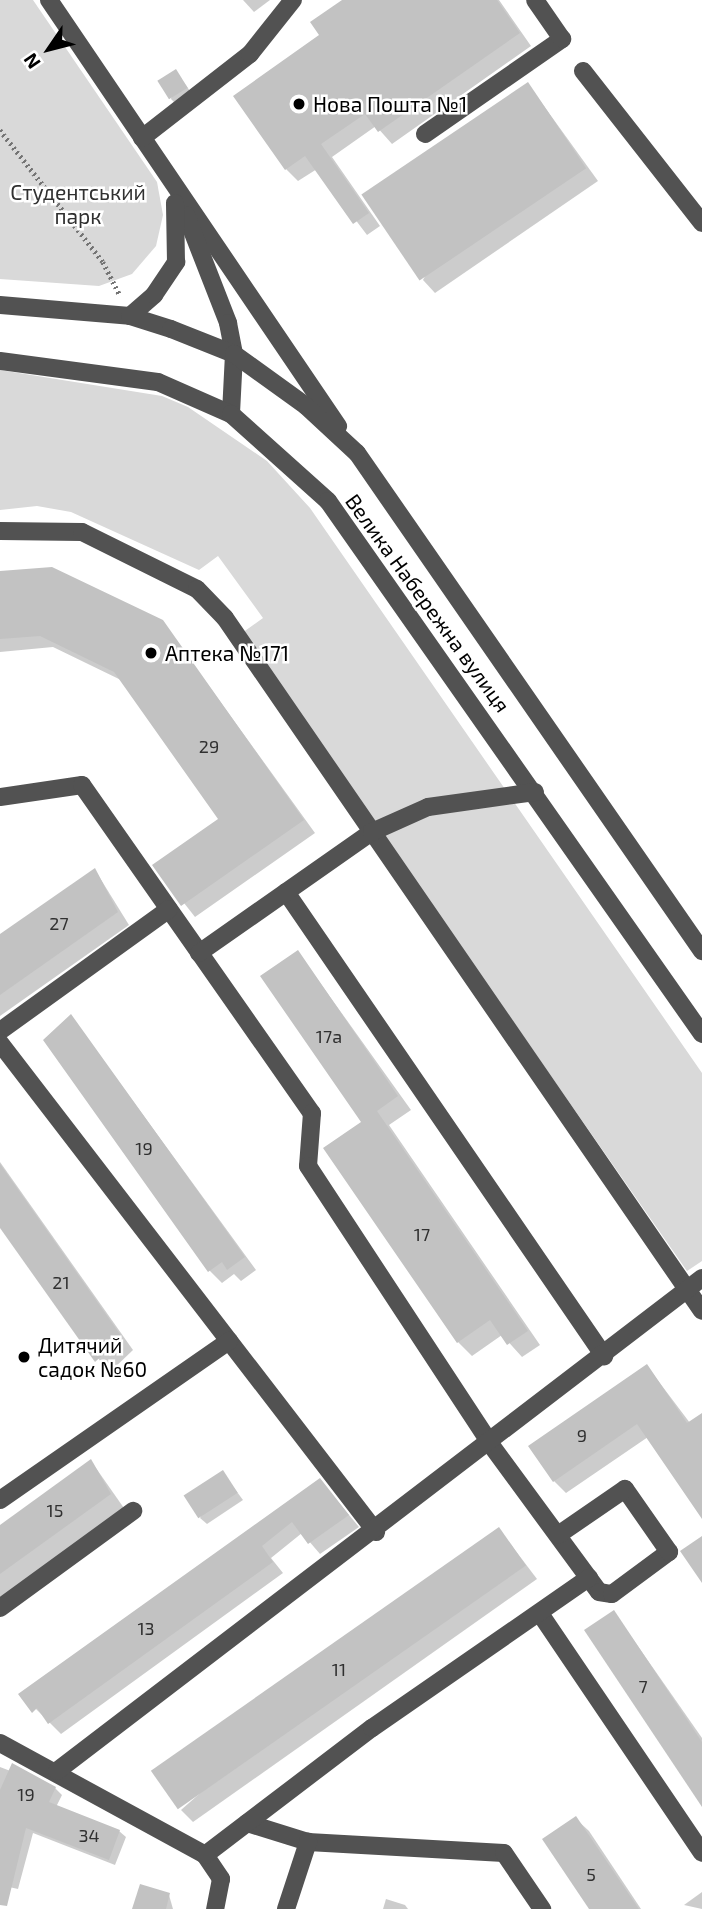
<!DOCTYPE html>
<html>
<head>
<meta charset="utf-8">
<style>
	body { margin:0 }
	#map { position:relative; width:702px; height:1909px; overflow:hidden; background:#fff; font-family:"Exo 2",sans-serif }
	div>[style] { position:absolute }
	[style*='--x'] { left:calc(var(--x)*1px); top:calc(var(--y)*1px); width:calc(var(--w)*1px); rotate:calc(var(--a)*1deg) }
	.green>* { inset:0; background:#d9d9d9 }
	.shadow>* { inset:0; background:#0003 }
	.building>* { inset:0; background:#c2c2c2; transform-origin:0 0 }
	.path>* { height:4.5px; margin-top:-2.25px; transform-origin:0; background:repeating-linear-gradient(90deg,#747474 0 2px,transparent 0 5.5px) }
	.minor>* { height:18px; margin:-9px; padding:0 9px; transform-origin:9px; border-radius:9px; background:#525252 }
	.dots>* { width:19px; height:19px; translate:-50% -50%; box-sizing:border-box; border:4px solid #fff; border-radius:50% }
	span { translate:-50% -50%; white-space:nowrap; text-align:center; line-height:1.15; -webkit-text-stroke:5px #fff; paint-order:stroke }
	.number-label { font-size:18px; color:#303030 }
	.number-label span { -webkit-text-stroke-width:0 }
	.poi-label { font-size:21px; color:#000 }
	.left { translate:0 -50%; text-align:left }
	.park-label { font-size:21px; color:#303030 }
	.street-label { font-size:21px; color:#000 }
	.north { position:absolute; left:14px; top:14px; width:70px; height:70px; -webkit-text-stroke:5px #fff; paint-order:stroke; rotate:235deg; font-size:19px; font-weight:700; line-height:28px; text-align:center; color:#000 }
	.north::after { content:''; display:block; margin:auto; width:24px; height:32px; background:#000; clip-path:polygon(50% 0,100% 100%,50% 72%,0 100%) }
</style>
</head>
<body>
<div id="map">
	<div class="green">
		<i style="clip-path:polygon(0 0,33px 0,157px 182px,163px 215px,156px 246px,132px 274px,99px 286px,0 279px)"></i>
		<i style="clip-path:polygon(0 370px,162px 396px,188px 407px,267px 461px,310px 508px,702px 1073px,702px 1261px,687px 1271px,242px 633px,263px 618px,218px 556px,199px 570px,71px 512px,37px 506px,0 510px)"></i>
	</div>
	<div class="shadow">
		<i style="clip-path:polygon(243px 0,270px 0,254px 12px)"></i>
		<i style="clip-path:polygon(345px 0,499px 0,531px 46px,392px 144px,376px 126px,332px 157px,380px 226px,367px 235px,317px 169px,298px 181px,286px 169px,322px 35px)"></i>
		<i style="clip-path:polygon(178px 74px,190px 91px,174px 102px,171px 99px)"></i>
		<i style="clip-path:polygon(528px 84px,598px 181px,435px 293px,423px 280px)"></i>
		<i style="clip-path:polygon(0 573px,162px 621px,315px 833px,195px 917px,155px 866px,221px 819px,123px 681px,53px 647px,0 652px)"></i>
		<i style="clip-path:polygon(95px 870px,129px 925px,0 1016px,0 951px)"></i>
		<i style="clip-path:polygon(298px 952px,411px 1110px,389px 1125px,540px 1345px,522px 1357px,502px 1335px,472px 1356px,458px 1342px)"></i>
		<i style="clip-path:polygon(71px 1016px,256px 1270px,241px 1281px,234px 1274px,222px 1283px,210px 1271px)"></i>
		<i style="clip-path:polygon(0 1162px,133px 1350px,109px 1373px,0 1225px)"></i>
		<i style="clip-path:polygon(647px 1366px,690px 1423px,702px 1415px,702px 1516px,648px 1437px,566px 1493px,554px 1481px)"></i>
		<i style="clip-path:polygon(91px 1461px,126px 1511px,0 1602px,0 1527px)"></i>
		<i style="clip-path:polygon(223px 1473px,243px 1500px,207px 1524px,200px 1518px)"></i>
		<i style="clip-path:polygon(320px 1480px,359px 1527px,320px 1554px,302px 1533px,271px 1558px,283px 1573px,61px 1734px,21px 1694px)"></i>
		<i style="clip-path:polygon(499px 1529px,537px 1579px,193px 1822px,181px 1810px)"></i>
		<i style="clip-path:polygon(614px 1612px,702px 1738px,702px 1804px)"></i>
		<i style="clip-path:polygon(0 1767px,55px 1788px,62px 1795px,56px 1807px,119px 1831px,126px 1837px,115px 1865px,33px 1833px,18px 1889px,0 1885px)"></i>
		<i style="clip-path:polygon(576px 1819px,589px 1831px,641px 1909px,591px 1909px)"></i>
		<i style="clip-path:polygon(702px 1892px,702px 1909px,684px 1905px)"></i>
		<i style="clip-path:polygon(169px 1895px,173px 1909px,134px 1909px)"></i>
		<i style="clip-path:polygon(386px 1899px,405px 1905px,408px 1909px,383px 1909px)"></i>
	</div>
	<div class="building">
		<i style="clip-path:polygon(342px 0,497px 0,520px 33px,378px 132px,365px 114px,321px 144px,369px 213px,353px 224px,305px 156px,285px 170px,233px 96px,319px 35px,310px 22px)"></i>
		<i style="left:176px;top:69px;width:22px;height:22px;rotate:58deg"></i>
		<i style="left:528px;top:82px;width:104px;height:201px;rotate:56deg"></i>
		<i style="clip-path:polygon(52px 567px,163px 620px,304px 820px,181px 906px,152px 865px,218px 819px,114px 672px,40px 636px,0 639px,0 571px)"></i>
		<i style="clip-path:polygon(95px 868px,118px 912px,0 995px,0 934px)"></i>
		<i style="clip-path:polygon(298px 950px,398px 1096px,377px 1111px,528px 1331px,507px 1345px,490px 1320px,457px 1343px,323px 1148px,361px 1122px,260px 976px)"></i>
		<i style="clip-path:polygon(71px 1014px,245px 1257px,227px 1270px,222px 1262px,208px 1272px,43px 1040px)"></i>
		<i style="clip-path:polygon(0 1164px,122px 1337px,95px 1362px,0 1228px)"></i>
		<i style="clip-path:polygon(647px 1364px,687px 1423px,702px 1413px,702px 1519px,637px 1424px,553px 1482px,528px 1446px)"></i>
		<i style="clip-path:polygon(91px 1459px,111px 1494px,0 1574px,0 1525px)"></i>
		<i style="left:223px;top:1470px;width:27px;height:47px;rotate:57deg"></i>
		<i style="clip-path:polygon(320px 1478px,349px 1515px,308px 1544px,292px 1522px,262px 1546px,273px 1562px,48px 1724px,37px 1708px,32px 1713px,18px 1694px)"></i>
		<i style="left:499px;top:1527px;width:47px;height:425px;rotate:55deg"></i>
		<i style="clip-path:polygon(702px 1536px,702px 1583px,680px 1551px)"></i>
		<i style="clip-path:polygon(614px 1610px,702px 1742px,702px 1807px,584px 1630px)"></i>
		<i style="clip-path:polygon(12px 1763px,56px 1787px,49px 1802px,120px 1830px,109px 1860px,26px 1828px,7px 1906px,0 1905px,0 1790px)"></i>
		<i style="clip-path:polygon(576px 1816px,639px 1909px,589px 1909px,542px 1839px)"></i>
		<i style="clip-path:polygon(140px 1884px,170px 1893px,166px 1909px,132px 1909px)"></i>
	</div>
	<div class="path">
		<i style="--x:0;--y:130;--w:167;--a:52"></i>
		<i style="--x:103;--y:262;--w:38;--a:63"></i>
	</div>
	<div class="minor">
		<i style="--x:49;--y:0;--w:515;--a:55.85"></i>
		<i style="--x:583;--y:71;--w:193;--a:51.9"></i>
		<i style="--x:425;--y:134;--w:167;--a:-34.7"></i>
		<i style="--x:562;--y:39;--w:47;--a:-124.7"></i>
		<i style="--x:142;--y:138;--w:137;--a:-37.9"></i>
		<i style="--x:250;--y:54;--w:69;--a:-51.5"></i>
		<i style="--x:186;--y:215;--w:116;--a:68.7"></i>
		<i style="--x:228;--y:323;--w:32;--a:79"></i>
		<i style="--x:234;--y:354;--w:60;--a:92.9"></i>
		<i style="--x:0;--y:305;--w:130;--a:4.8"></i>
		<i style="--x:130;--y:316;--w:43;--a:17.6"></i>
		<i style="--x:171;--y:329;--w:68;--a:21.6"></i>
		<i style="--x:234;--y:354;--w:89;--a:35.8"></i>
		<i style="--x:306;--y:406;--w:69;--a:42.7"></i>
		<i style="--x:357;--y:453;--w:606;--a:55.29"></i>
		<i style="--x:130;--y:316;--w:32;--a:-41"></i>
		<i style="--x:154;--y:295;--w:40;--a:-56"></i>
		<i style="--x:176;--y:262;--w:59;--a:-91"></i>
		<i style="--x:0;--y:361;--w:159;--a:7.6"></i>
		<i style="--x:158;--y:382;--w:80;--a:23.7"></i>
		<i style="--x:231;--y:414;--w:130;--a:41.9"></i>
		<i style="--x:328;--y:501;--w:651;--a:54.94"></i>
		<i style="--x:0;--y:531;--w:82;--a:0.7"></i>
		<i style="--x:82;--y:532;--w:128;--a:26.4"></i>
		<i style="--x:197;--y:589;--w:40;--a:46"></i>
		<i style="--x:225;--y:618;--w:841;--a:55.46"></i>
		<i style="--x:0;--y:797;--w:83;--a:-8.3"></i>
		<i style="--x:82;--y:785;--w:401;--a:55"></i>
		<i style="--x:312;--y:1113;--w:53;--a:94.3"></i>
		<i style="--x:308;--y:1166;--w:334;--a:56.7"></i>
		<i style="--x:491;--y:1445;--w:182;--a:53.7"></i>
		<i style="--x:599;--y:1592;--w:13;--a:9"></i>
		<i style="--x:612;--y:1594;--w:71;--a:-36.4"></i>
		<i style="--x:669;--y:1552;--w:77;--a:-124.9"></i>
		<i style="--x:625;--y:1489;--w:81;--a:145.5"></i>
		<i style="--x:286;--y:892;--w:563;--a:55.58"></i>
		<i style="--x:199;--y:953;--w:211;--a:-35"></i>
		<i style="--x:372;--y:832;--w:61;--a:-24.1"></i>
		<i style="--x:428;--y:807;--w:108;--a:-8"></i>
		<i style="--x:0;--y:1031;--w:208;--a:-35.8"></i>
		<i style="--x:0;--y:1043;--w:617;--a:52.44"></i>
		<i style="--x:0;--y:1500;--w:279;--a:-34.8"></i>
		<i style="--x:0;--y:1608;--w:165;--a:-36.1"></i>
		<i style="--x:541;--y:1615;--w:287;--a:55.9"></i>
		<i style="--x:0;--y:1743;--w:234;--a:28.6"></i>
		<i style="--x:205;--y:1855;--w:29;--a:56"></i>
		<i style="--x:221;--y:1879;--w:31;--a:101"></i>
		<i style="--x:57;--y:1771;--w:812;--a:-37.39"></i>
		<i style="--x:247;--y:1823;--w:64;--a:17.3"></i>
		<i style="--x:308;--y:1842;--w:196;--a:3.2"></i>
		<i style="--x:504;--y:1853;--w:68;--a:55.8"></i>
		<i style="--x:205;--y:1855;--w:210;--a:-37.3"></i>
		<i style="--x:372;--y:1728;--w:264;--a:-34.7"></i>
		<i style="--x:286;--y:1909;--w:71;--a:-71.8"></i>
	</div>
	<div class="dots">
		<i style="left:299px;top:104px;background:#000"></i>
		<i style="left:151px;top:653px;background:#000"></i>
		<i style="left:24px;top:1357px;background:#000"></i>
	</div>
	<div class="number-label">
		<span style="left:209px;top:746px">29</span>
		<span style="left:59px;top:923px">27</span>
		<span style="left:329px;top:1036px">17а</span>
		<span style="left:144px;top:1148px">19</span>
		<span style="left:422px;top:1234px">17</span>
		<span style="left:61px;top:1282px">21</span>
		<span style="left:582px;top:1435px">9</span>
		<span style="left:55px;top:1510px">15</span>
		<span style="left:146px;top:1628px">13</span>
		<span style="left:339px;top:1669px">11</span>
		<span style="left:643px;top:1686px">7</span>
		<span style="left:26px;top:1794px">19</span>
		<span style="left:89px;top:1835px">34</span>
		<span style="left:591px;top:1874px">5</span>
	</div>
	<div class="poi-label">
		<span class="left" style="left:313px;top:104px">Нова Пошта №1</span>
		<span class="left" style="left:165px;top:653px">Аптека №171</span>
		<span class="left" style="left:38px;top:1357px">Дитячий<br>садок №60</span>
	</div>
	<div class="park-label">
		<span style="left:78px;top:204px">Студентський<br>парк</span>
	</div>
	<div class="street-label">
		<span style="left:428px;top:603px;rotate:54deg">Велика Набережна вулиця</span>
	</div>
	<div class="north">N</div>
</div>
</body>
</html>
